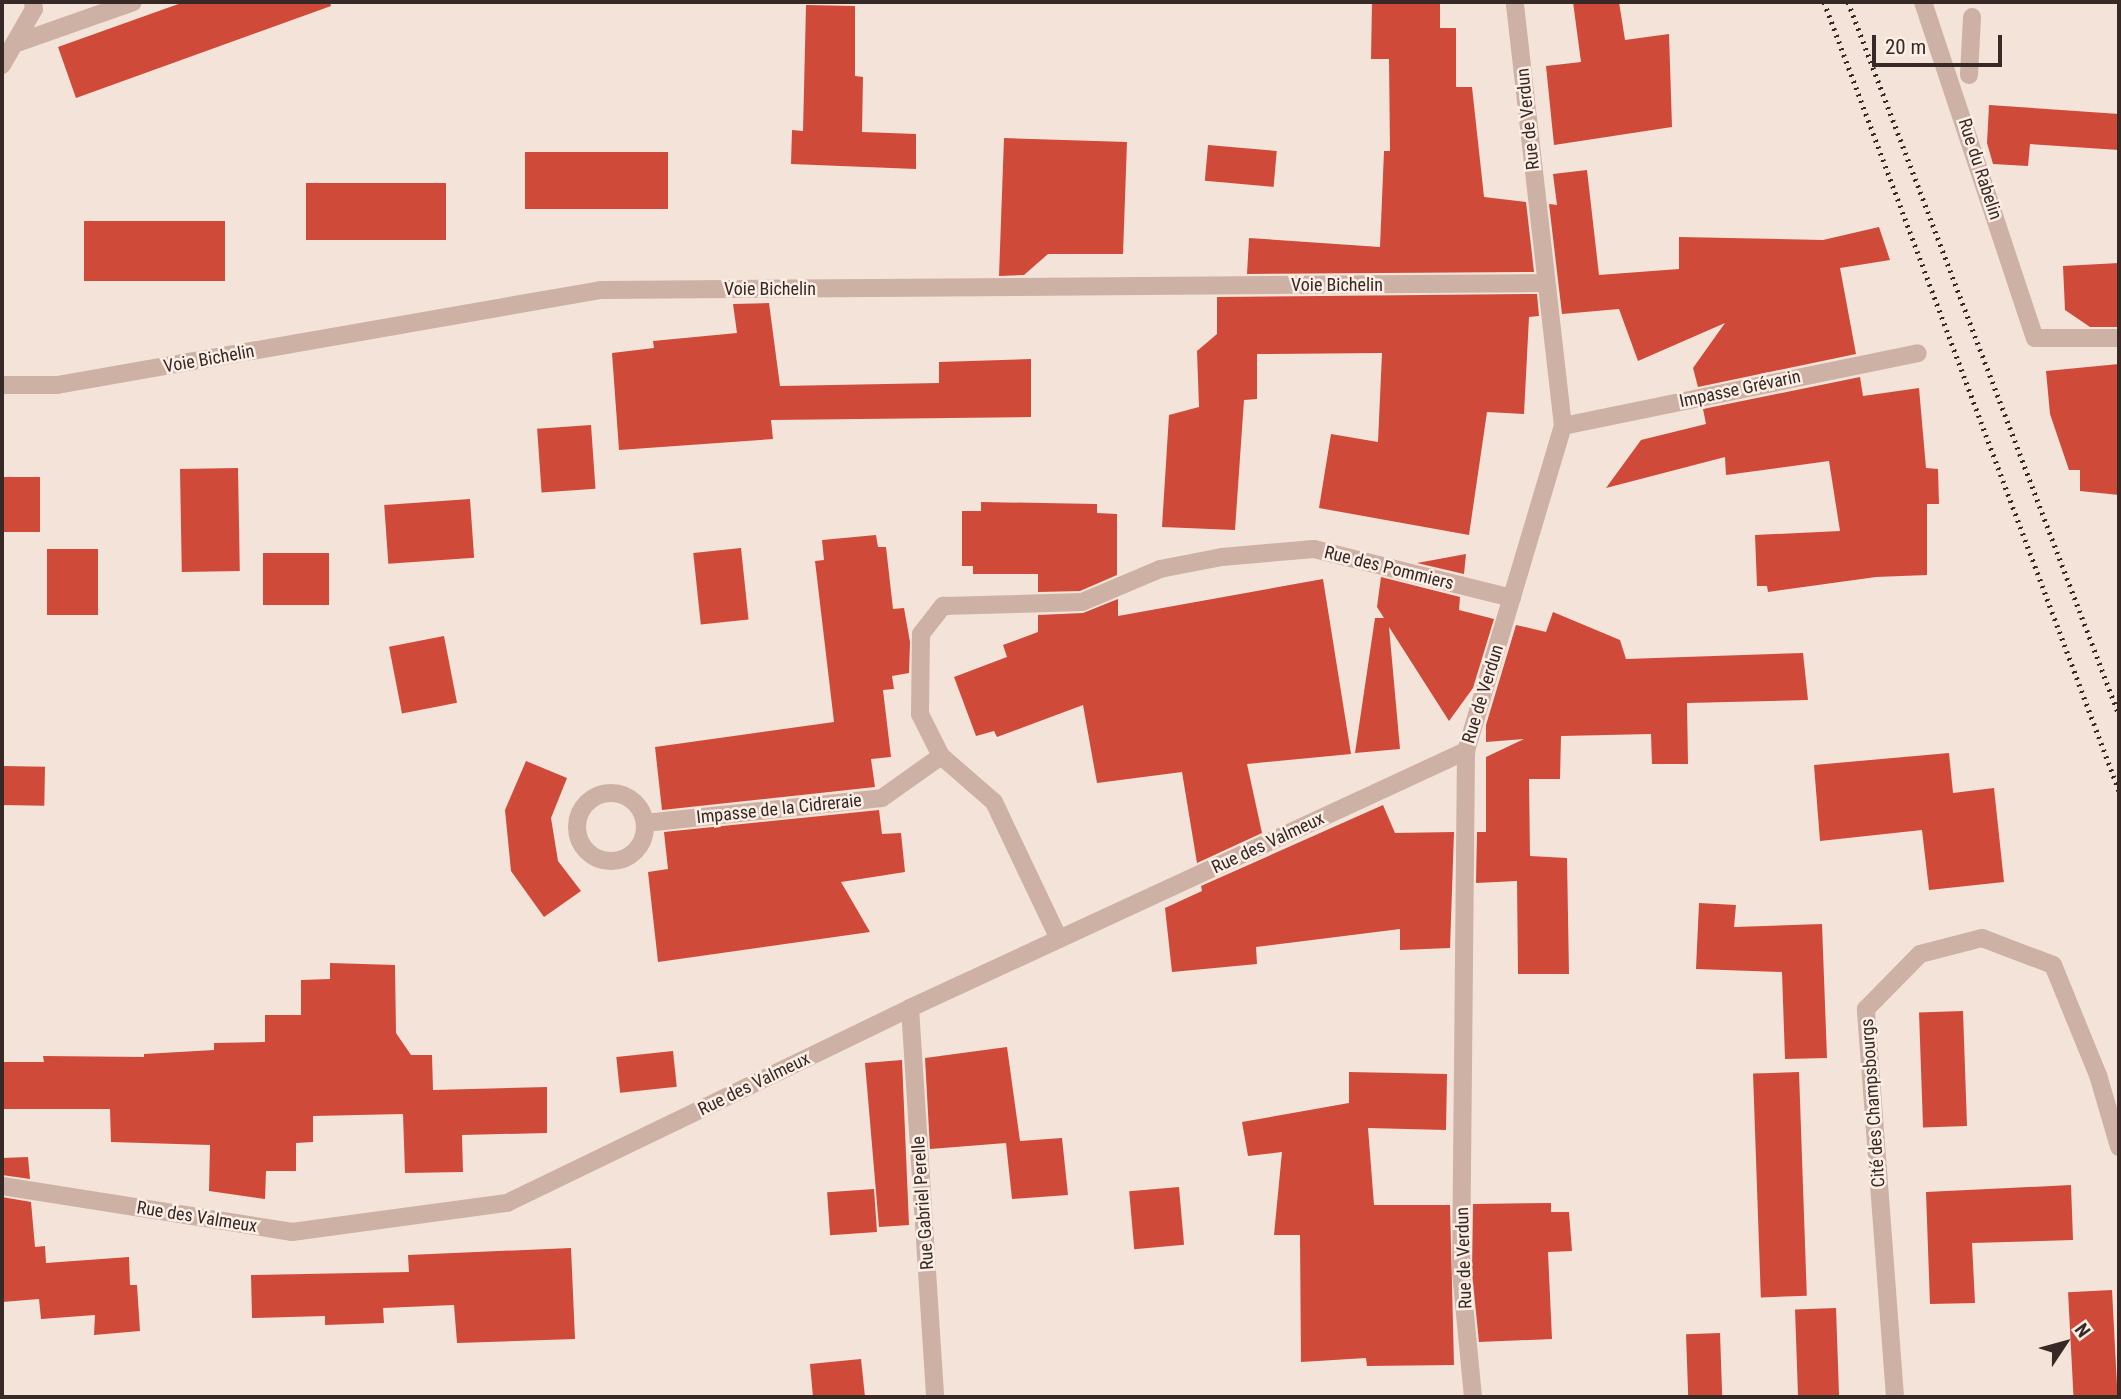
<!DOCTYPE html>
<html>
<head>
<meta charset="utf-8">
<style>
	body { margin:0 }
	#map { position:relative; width:2121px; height:1399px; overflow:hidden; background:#f3e3d9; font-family:"Roboto Condensed",sans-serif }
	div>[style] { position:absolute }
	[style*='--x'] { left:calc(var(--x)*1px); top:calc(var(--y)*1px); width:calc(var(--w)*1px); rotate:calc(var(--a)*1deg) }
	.building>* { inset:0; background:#d04a3a; transform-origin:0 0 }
	.lane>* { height:18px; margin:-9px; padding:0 9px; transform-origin:9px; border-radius:9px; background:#ccb1a4 }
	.street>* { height:18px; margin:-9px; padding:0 9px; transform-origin:9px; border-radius:9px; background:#ccb1a4 }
	.street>.ring { margin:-9px; padding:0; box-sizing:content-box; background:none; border:18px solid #ccb1a4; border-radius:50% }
	.rail>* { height:5px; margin-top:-2.5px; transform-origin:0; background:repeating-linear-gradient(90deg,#372926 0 2px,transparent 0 7px) }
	span { translate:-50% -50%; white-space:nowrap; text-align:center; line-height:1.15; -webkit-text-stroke:5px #fbeee5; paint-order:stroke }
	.street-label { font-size:18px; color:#372926 }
	.frame { position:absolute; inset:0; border:4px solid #372926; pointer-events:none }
	.north { position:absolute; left:2030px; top:1308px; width:70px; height:70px; -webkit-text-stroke:5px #fbeee5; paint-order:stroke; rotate:54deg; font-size:19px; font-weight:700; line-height:28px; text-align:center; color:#372926 }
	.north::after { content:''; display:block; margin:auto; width:24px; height:32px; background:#372926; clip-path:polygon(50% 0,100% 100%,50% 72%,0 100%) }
	.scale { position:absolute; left:1872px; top:35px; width:130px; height:32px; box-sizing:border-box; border:4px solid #372926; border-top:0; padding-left:9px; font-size:21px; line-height:24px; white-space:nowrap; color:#372926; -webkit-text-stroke:5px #fbeee5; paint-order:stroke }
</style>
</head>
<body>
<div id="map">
	<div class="building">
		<i style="clip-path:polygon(184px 2px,330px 2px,331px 6px,76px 98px,58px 47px)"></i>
		<i style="clip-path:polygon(1372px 2px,1440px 2px,1440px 28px,1456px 28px,1456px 87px,1472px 87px,1484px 197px,1526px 202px,1534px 272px,1247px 274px,1249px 238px,1380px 247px,1384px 151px,1390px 151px,1389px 59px,1371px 59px)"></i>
		<i style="clip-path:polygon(1573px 2px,1619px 2px,1625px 40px,1669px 34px,1672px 127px,1554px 145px,1546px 66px,1581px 62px)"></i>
		<i style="clip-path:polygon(806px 5px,855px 6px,855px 76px,863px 77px,862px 132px,916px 134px,916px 169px,791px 164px,792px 130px,803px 131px)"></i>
		<i style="clip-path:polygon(1989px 105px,2119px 114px,2119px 150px,2030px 144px,2028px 166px,1993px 164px,1987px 143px)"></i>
		<i style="clip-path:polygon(1004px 138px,1127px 142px,1123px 254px,1048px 254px,1024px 275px,999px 276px)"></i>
		<i style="left:1208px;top:145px;width:69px;height:36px;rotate:5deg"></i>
		<i style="left:525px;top:152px;width:143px;height:57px"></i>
		<i style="clip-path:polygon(1587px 170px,1599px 275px,1679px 269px,1679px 237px,1823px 240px,1879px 227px,1890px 260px,1840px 268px,1856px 354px,1698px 387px,1693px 368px,1725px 323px,1638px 361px,1619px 309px,1562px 314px,1549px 204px,1557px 205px,1553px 174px)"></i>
		<i style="left:306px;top:183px;width:140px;height:57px"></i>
		<i style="left:84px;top:221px;width:141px;height:60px"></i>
		<i style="clip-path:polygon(2119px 263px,2119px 327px,2090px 327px,2065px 310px,2063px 266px)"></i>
		<i style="clip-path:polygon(1537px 294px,1539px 316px,1529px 317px,1524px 414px,1487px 412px,1469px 535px,1319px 508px,1331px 434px,1378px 442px,1382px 353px,1257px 354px,1257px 399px,1244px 400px,1235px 530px,1162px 527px,1169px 415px,1199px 407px,1197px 351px,1217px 334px,1217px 297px)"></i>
		<i style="clip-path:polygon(769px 303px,780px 386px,939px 383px,939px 362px,1031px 359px,1031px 417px,771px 420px,773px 439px,619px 450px,612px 353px,654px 348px,653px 341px,737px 333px,733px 304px)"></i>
		<i style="clip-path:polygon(2119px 364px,2119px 495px,2080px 491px,2080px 470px,2069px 470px,2050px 414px,2046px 371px)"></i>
		<i style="clip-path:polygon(1860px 377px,1863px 396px,1919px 388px,1926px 468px,1938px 469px,1939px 504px,1927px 504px,1927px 575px,1876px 577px,1768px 592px,1767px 586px,1757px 586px,1755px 535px,1840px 531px,1829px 461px,1726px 475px,1725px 457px,1606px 488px,1641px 440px,1706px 424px,1703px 409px)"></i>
		<i style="left:591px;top:425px;width:64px;height:54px;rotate:86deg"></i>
		<i style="left:238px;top:468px;width:103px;height:58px;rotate:89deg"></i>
		<i style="left:2px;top:477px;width:38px;height:55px"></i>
		<i style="left:470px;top:499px;width:59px;height:86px;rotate:86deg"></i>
		<i style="clip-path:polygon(981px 502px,1097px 504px,1097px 513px,1117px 514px,1117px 575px,1080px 591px,1038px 592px,1038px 574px,973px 574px,973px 566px,962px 566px,962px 511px,981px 511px)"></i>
		<i style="clip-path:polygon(876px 535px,878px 547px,886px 547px,893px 609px,904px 608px,910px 642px,909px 673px,892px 676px,894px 689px,883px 690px,891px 757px,871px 759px,875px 787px,662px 810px,655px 747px,834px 722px,815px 561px,824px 560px,822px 540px)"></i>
		<i style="left:741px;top:548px;width:72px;height:48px;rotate:84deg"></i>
		<i style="left:98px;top:549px;width:66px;height:51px;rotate:90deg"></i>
		<i style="left:329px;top:553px;width:52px;height:66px;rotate:90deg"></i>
		<i style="clip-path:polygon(1466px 554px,1464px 574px,1417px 563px)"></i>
		<i style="clip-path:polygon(1381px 577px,1460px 597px,1459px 610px,1494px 619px,1473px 688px,1449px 721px,1389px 627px,1400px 749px,1355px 753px,1375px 618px,1384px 618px,1377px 607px)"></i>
		<i style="clip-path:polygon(1323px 579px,1351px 754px,1247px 764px,1262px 833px,1197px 863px,1182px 772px,1097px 783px,1083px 705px,997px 737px,994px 731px,976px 736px,954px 677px,1007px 657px,1003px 645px,1038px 632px,1038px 615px,1083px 613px,1118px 599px,1118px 616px)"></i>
		<i style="clip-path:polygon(1553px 612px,1620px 640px,1626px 659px,1803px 653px,1808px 700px,1687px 703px,1688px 764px,1652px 764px,1651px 734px,1561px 736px,1560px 779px,1529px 779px,1530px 856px,1567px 858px,1569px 974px,1518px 974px,1517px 881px,1476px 883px,1477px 832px,1486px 832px,1486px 757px,1524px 739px,1486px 742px,1486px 725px,1516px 625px,1546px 632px)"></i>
		<i style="left:444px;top:636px;width:68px;height:56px;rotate:79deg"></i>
		<i style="clip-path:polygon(1949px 753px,1953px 793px,1994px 788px,2004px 882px,1929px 890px,1922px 830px,1820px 841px,1814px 765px)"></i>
		<i style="clip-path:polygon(526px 761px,567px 778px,551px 818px,558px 861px,581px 891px,544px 917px,511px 871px,505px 810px)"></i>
		<i style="left:2px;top:766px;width:43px;height:39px;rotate:1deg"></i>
		<i style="clip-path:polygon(1383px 805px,1395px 833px,1454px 832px,1450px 948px,1400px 950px,1400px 929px,1256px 947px,1257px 964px,1172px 972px,1165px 908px,1202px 891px,1201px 886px)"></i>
		<i style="clip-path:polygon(879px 810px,882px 834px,901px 833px,905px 872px,841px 882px,870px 932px,658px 962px,648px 872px,668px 869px,664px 832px)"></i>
		<i style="clip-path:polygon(1699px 903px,1736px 905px,1734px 927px,1822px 924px,1827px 1058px,1785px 1059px,1782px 972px,1696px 969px)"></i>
		<i style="clip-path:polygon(330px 963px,395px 965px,396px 1033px,411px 1055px,432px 1055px,433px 1090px,547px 1087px,547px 1133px,462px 1135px,463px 1172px,405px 1173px,403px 1114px,313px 1116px,313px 1142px,296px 1143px,296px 1171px,266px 1171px,265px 1199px,209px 1191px,210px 1145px,111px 1142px,110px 1109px,2px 1109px,2px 1062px,44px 1062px,43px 1056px,144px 1057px,144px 1054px,214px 1050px,214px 1043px,265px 1042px,265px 1015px,301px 1015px,301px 980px,330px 979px)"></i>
		<i style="left:1963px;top:1011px;width:115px;height:44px;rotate:88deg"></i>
		<i style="clip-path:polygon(1007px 1047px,1020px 1141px,1062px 1138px,1068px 1195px,1012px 1199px,1006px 1143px,930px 1149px,925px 1058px)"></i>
		<i style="left:673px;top:1051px;width:36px;height:57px;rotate:84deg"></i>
		<i style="clip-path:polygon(902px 1060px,909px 1225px,879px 1227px,865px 1063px)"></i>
		<i style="clip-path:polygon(1349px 1072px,1447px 1074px,1446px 1130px,1368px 1128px,1374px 1205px,1450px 1205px,1454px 1365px,1367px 1366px,1366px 1358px,1301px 1362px,1300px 1235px,1274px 1235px,1282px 1152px,1248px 1156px,1242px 1122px,1349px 1103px)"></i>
		<i style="left:1799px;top:1072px;width:224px;height:46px;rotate:88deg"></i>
		<i style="clip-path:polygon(28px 1157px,30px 1179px,2px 1175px,2px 1158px)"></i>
		<i style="clip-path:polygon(2071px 1185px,2073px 1240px,1972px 1243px,1975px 1303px,1930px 1304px,1926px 1192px)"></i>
		<i style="left:1179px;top:1187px;width:58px;height:50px;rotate:85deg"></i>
		<i style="left:874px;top:1189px;width:43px;height:47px;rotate:86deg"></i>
		<i style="clip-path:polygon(2px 1197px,31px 1202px,35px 1247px,45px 1246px,46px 1263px,129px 1257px,130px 1285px,137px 1285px,140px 1331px,94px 1335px,95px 1315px,41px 1319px,39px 1299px,2px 1302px)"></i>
		<i style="clip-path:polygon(1551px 1203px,1551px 1212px,1569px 1212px,1572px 1251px,1548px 1252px,1552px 1339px,1479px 1342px,1472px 1273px,1473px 1204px)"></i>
		<i style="clip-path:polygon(571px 1248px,575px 1339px,457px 1343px,454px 1305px,383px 1308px,384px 1323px,325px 1325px,325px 1316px,252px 1318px,251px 1275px,409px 1272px,408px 1255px)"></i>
		<i style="left:2112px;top:1290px;width:107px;height:44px;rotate:87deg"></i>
		<i style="left:1836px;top:1308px;width:89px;height:41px;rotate:88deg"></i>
		<i style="left:1720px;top:1333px;width:64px;height:34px;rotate:88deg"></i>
		<i style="clip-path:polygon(861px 1359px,865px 1397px,813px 1397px,810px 1364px)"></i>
	</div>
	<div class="lane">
		<i style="--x:14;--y:44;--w:126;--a:-19.4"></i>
		<i style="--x:2;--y:65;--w:64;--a:-60.3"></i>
		<i style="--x:34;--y:9;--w:7;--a:-98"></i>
	</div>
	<div class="street">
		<i style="--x:1923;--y:2;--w:354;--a:71.6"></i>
		<i style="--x:2035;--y:338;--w:84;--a:0"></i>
		<i style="--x:1969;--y:75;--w:58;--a:-87"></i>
		<i style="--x:2;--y:385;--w:55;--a:0"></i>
		<i style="--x:57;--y:385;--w:552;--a:-9.91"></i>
		<i style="--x:601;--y:290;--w:945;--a:-0.42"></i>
		<i style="--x:1563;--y:426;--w:362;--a:-11.6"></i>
		<i class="ring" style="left:577px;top:793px;width:50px;height:50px"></i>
		<i style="--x:645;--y:823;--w:238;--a:-6"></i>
		<i style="--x:882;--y:798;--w:72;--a:-35.4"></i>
		<i style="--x:1059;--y:939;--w:152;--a:-115.4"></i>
		<i style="--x:994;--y:802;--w:70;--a:-139"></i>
		<i style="--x:941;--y:756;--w:47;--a:-116.6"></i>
		<i style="--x:920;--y:714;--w:80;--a:-89.3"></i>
		<i style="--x:921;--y:634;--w:36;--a:-52"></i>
		<i style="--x:943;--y:606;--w:139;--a:-1.6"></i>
		<i style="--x:1082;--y:602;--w:85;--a:-22.9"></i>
		<i style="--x:1160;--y:569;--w:63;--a:-11"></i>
		<i style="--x:1222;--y:557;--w:92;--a:-5"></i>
		<i style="--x:1314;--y:549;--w:204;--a:13.9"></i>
		<i style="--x:910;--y:1008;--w:390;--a:86.3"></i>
		<i style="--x:2;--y:1186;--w:294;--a:9"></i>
		<i style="--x:292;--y:1232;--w:217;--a:-7.7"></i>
		<i style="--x:507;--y:1203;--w:448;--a:-25.8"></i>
		<i style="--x:910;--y:1008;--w:613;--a:-24.81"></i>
		<i style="--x:1473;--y:1397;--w:125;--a:-95.5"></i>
		<i style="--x:1461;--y:1273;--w:522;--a:-89.45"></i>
		<i style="--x:1466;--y:751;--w:339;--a:-73.4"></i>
		<i style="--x:1563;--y:426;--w:427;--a:-96.5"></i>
		<i style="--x:1895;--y:1397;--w:389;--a:-94.3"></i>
		<i style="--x:1866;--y:1009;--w:77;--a:-45.5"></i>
		<i style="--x:1920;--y:954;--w:64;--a:-14.5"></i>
		<i style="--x:1982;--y:938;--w:76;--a:20.8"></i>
		<i style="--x:2053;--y:965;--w:119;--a:67.8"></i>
		<i style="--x:2098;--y:1075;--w:75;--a:73.7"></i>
	</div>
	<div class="rail">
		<i style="--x:1824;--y:2;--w:842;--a:69.5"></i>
		<i style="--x:1848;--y:2;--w:763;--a:69.19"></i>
	</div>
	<div class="street-label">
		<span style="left:1528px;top:119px;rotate:-96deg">Rue de Verdun</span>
		<span style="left:1980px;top:169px;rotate:72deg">Rue du Rabelin</span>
		<span style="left:1337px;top:285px">Voie Bichelin</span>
		<span style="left:770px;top:289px">Voie Bichelin</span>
		<span style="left:209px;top:359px;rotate:-10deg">Voie Bichelin</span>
		<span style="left:1740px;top:389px;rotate:-12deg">Impasse Grévarin</span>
		<span style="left:1389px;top:568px;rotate:14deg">Rue des Pommiers</span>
		<span style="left:1483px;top:694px;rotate:-73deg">Rue de Verdun</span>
		<span style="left:779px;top:809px;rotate:-6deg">Impasse de la Cidreraie</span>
		<span style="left:1268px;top:843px;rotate:-25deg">Rue des Valmeux</span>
		<span style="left:754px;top:1084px;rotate:-26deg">Rue des Valmeux</span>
		<span style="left:1873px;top:1103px;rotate:-94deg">Cité des Champsbourgs</span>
		<span style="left:923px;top:1203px;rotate:-94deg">Rue Gabriel Perelle</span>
		<span style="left:197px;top:1217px;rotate:9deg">Rue des Valmeux</span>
		<span style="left:1464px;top:1258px;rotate:-92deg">Rue de Verdun</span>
	</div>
	<div class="frame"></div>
	<div class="north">N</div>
	<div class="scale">20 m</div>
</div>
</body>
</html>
